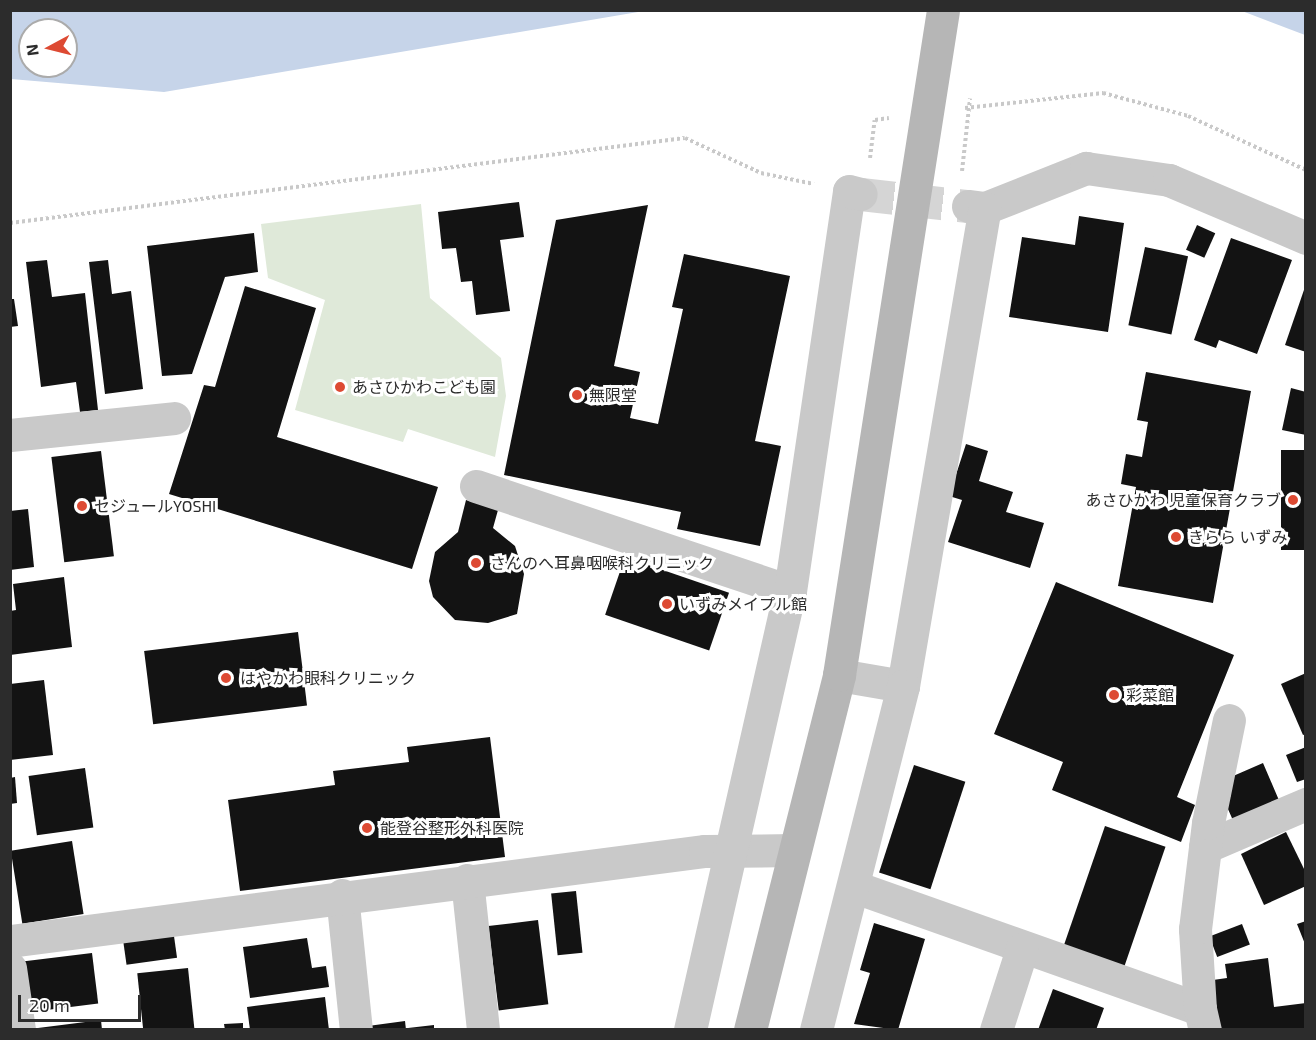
<!DOCTYPE html>
<html>
<head>
<meta charset="utf-8">
<style>
	body { margin:0 }
	#map { position:relative; width:1316px; height:1040px; overflow:hidden; background:#fff; font-family:"Exo 2","Noto Sans JP",sans-serif }
	div>[style] { position:absolute }
	[style*='--x'] { left:calc(var(--x)*1px); top:calc(var(--y)*1px); width:calc(var(--w)*1px); rotate:calc(var(--a)*1deg) }
	.green>* { inset:0; background:#dfe9d9 }
	.water>* { inset:0; background:#c6d4e9 }
	.building>* { inset:0; background:#131313; transform-origin:0 0 }
	.street-tunnel>* { height:33px; margin-top:-16.5px; transform-origin:0; background:repeating-linear-gradient(90deg,#d5d5d5 0 33px,transparent 0 49px) }
	.path>* { height:4px; margin-top:-2px; transform-origin:0; background:repeating-linear-gradient(90deg,#c9c9c9 0 3px,transparent 0 6px) }
	.street>* { height:33px; margin:-16.5px; padding:0 16.5px; transform-origin:16.5px; border-radius:16.5px; background:#c9c9c9 }
	.secondary>* { height:33px; margin:-16.5px; padding:0 16.5px; transform-origin:16.5px; border-radius:16.5px; background:#b6b6b6 }
	.dots>* { width:16px; height:16px; translate:-50% -50%; box-sizing:border-box; border:3px solid #fff; border-radius:50% }
	span { translate:-50% -50%; white-space:nowrap; text-align:center; line-height:1.15; -webkit-text-stroke:6px #fff; paint-order:stroke }
	.poi-label { font-size:16px; color:#2c2c2c }
	.left { translate:0 -50%; text-align:left }
	.right { translate:-100% -50%; text-align:right }
	.frame { position:absolute; inset:0; border:12px solid #2c2c2c; pointer-events:none }
	.north { position:absolute; left:18px; top:18px; width:60px; height:60px; box-sizing:border-box; background:#fff; border:2px solid #ababab; border-radius:50%; rotate:263deg; font-size:16px; font-weight:700; line-height:24px; text-align:center; color:#2c2c2c }
	.north::after { content:''; display:block; margin:auto; width:21px; height:27px; background:#dd4a33; clip-path:polygon(50% 0,100% 100%,50% 72%,0 100%) }
	.scale { position:absolute; left:18px; top:995px; width:123px; height:27px; box-sizing:border-box; border:3px solid #2c2c2c; border-top:0; padding-left:8px; font-size:18px; line-height:21px; white-space:nowrap; color:#2c2c2c; -webkit-text-stroke:4px #fff; paint-order:stroke }
</style>
</head>
<body>
<div id="map">
	<div class="green">
		<i style="clip-path:polygon(421px 204px,430px 298px,501px 358px,506px 396px,495px 457px,408px 429px,403px 442px,295px 410px,325px 300px,268px 278px,261px 224px)"></i>
	</div>
	<div class="water">
		<i style="clip-path:polygon(evenodd,11px 10px,644px 10px,644px 11px,164px 92px,11px 79px,11px 10px,30px 30px,66px 30px,66px 66px,30px 66px,30px 30px)"></i>
		<i style="clip-path:polygon(1242px 11px,1305px 11px,1305px 35px)"></i>
	</div>
	<div class="building">
		<i style="clip-path:polygon(519px 202px,524px 237px,500px 240px,510px 311px,476px 315px,472px 281px,461px 282px,456px 248px,442px 249px,438px 212px)"></i>
		<i style="clip-path:polygon(648px 205px,614px 366px,640px 372px,630px 418px,658px 424px,683px 309px,672px 307px,684px 254px,790px 276px,755px 441px,781px 446px,760px 546px,677px 529px,681px 512px,504px 475px,556px 220px)"></i>
		<i style="clip-path:polygon(1079px 216px,1124px 223px,1108px 332px,1009px 317px,1022px 237px,1075px 245px)"></i>
		<i style="left:1197px;top:225px;width:20px;height:27px;rotate:24deg"></i>
		<i style="clip-path:polygon(254px 233px,258px 272px,225px 277px,192px 374px,162px 376px,147px 246px)"></i>
		<i style="clip-path:polygon(1231px 238px,1292px 260px,1257px 354px,1219px 340px,1216px 348px,1194px 340px)"></i>
		<i style="left:1145px;top:247px;width:44px;height:80px;rotate:12deg"></i>
		<i style="clip-path:polygon(47px 260px,52px 297px,85px 293px,98px 410px,80px 412px,76px 382px,41px 387px,26px 262px)"></i>
		<i style="clip-path:polygon(108px 260px,112px 294px,131px 291px,143px 389px,105px 394px,89px 262px)"></i>
		<i style="clip-path:polygon(245px 286px,316px 308px,277px 437px,438px 487px,412px 569px,169px 494px,204px 385px,215px 387px)"></i>
		<i style="clip-path:polygon(1305px 287px,1306px 287px,1306px 352px,1285px 345px)"></i>
		<i style="clip-path:polygon(10px 299px,14px 299px,18px 326px,10px 327px)"></i>
		<i style="clip-path:polygon(1146px 372px,1251px 391px,1213px 603px,1118px 586px,1136px 487px,1121px 484px,1126px 454px,1142px 457px,1148px 422px,1137px 420px)"></i>
		<i style="clip-path:polygon(1291px 388px,1306px 392px,1306px 435px,1282px 430px)"></i>
		<i style="clip-path:polygon(966px 444px,988px 451px,979px 481px,1013px 492px,1006px 512px,1044px 523px,1030px 568px,948px 542px,962px 500px,949px 496px)"></i>
		<i style="left:1281px;top:450px;width:25px;height:100px"></i>
		<i style="left:101px;top:451px;width:106px;height:50px;rotate:83deg"></i>
		<i style="clip-path:polygon(466px 500px,498px 510px,493px 528px,515px 546px,524px 574px,517px 614px,488px 623px,455px 620px,433px 597px,429px 581px,435px 552px,458px 532px)"></i>
		<i style="clip-path:polygon(28px 509px,34px 567px,10px 570px,10px 511px)"></i>
		<i style="left:625px;top:557px;width:110px;height:61px;rotate:19deg"></i>
		<i style="clip-path:polygon(64px 577px,72px 647px,10px 655px,10px 611px,16px 610px,13px 584px)"></i>
		<i style="clip-path:polygon(1056px 582px,1234px 655px,1177px 797px,1195px 805px,1181px 842px,1052px 790px,1063px 762px,994px 734px)"></i>
		<i style="left:298px;top:632px;width:74px;height:155px;rotate:83deg"></i>
		<i style="clip-path:polygon(1306px 673px,1306px 734px,1303px 735px,1281px 684px)"></i>
		<i style="clip-path:polygon(44px 680px,53px 755px,10px 760px,10px 684px)"></i>
		<i style="clip-path:polygon(490px 737px,505px 857px,240px 891px,228px 800px,335px 785px,333px 771px,409px 762px,407px 747px)"></i>
		<i style="clip-path:polygon(1306px 747px,1306px 779px,1297px 782px,1286px 755px)"></i>
		<i style="clip-path:polygon(1263px 763px,1281px 805px,1235px 825px,1224px 800px,1231px 796px,1224px 780px)"></i>
		<i style="left:914px;top:765px;width:54px;height:113px;rotate:18deg"></i>
		<i style="left:85px;top:768px;width:60px;height:57px;rotate:82deg"></i>
		<i style="clip-path:polygon(15px 777px,17px 803px,10px 804px,10px 778px)"></i>
		<i style="left:1105px;top:826px;width:64px;height:131px;rotate:19deg"></i>
		<i style="clip-path:polygon(1286px 832px,1306px 873px,1306px 886px,1264px 905px,1241px 854px)"></i>
		<i style="left:72px;top:841px;width:74px;height:62px;rotate:81deg"></i>
		<i style="left:576px;top:891px;width:62px;height:25px;rotate:84deg"></i>
		<i style="left:538px;top:920px;width:85px;height:50px;rotate:83deg"></i>
		<i style="clip-path:polygon(1306px 921px,1306px 944px,1305px 944px,1297px 924px)"></i>
		<i style="clip-path:polygon(874px 923px,925px 939px,898px 1030px,854px 1024px,870px 973px,860px 970px)"></i>
		<i style="left:1242px;top:924px;width:22px;height:35px;rotate:69deg"></i>
		<i style="left:173px;top:929px;width:29px;height:51px;rotate:82deg"></i>
		<i style="clip-path:polygon(307px 938px,312px 968px,326px 966px,329px 987px,250px 998px,243px 947px)"></i>
		<i style="left:92px;top:953px;width:51px;height:68px;rotate:83deg"></i>
		<i style="clip-path:polygon(1268px 958px,1274px 1007px,1306px 1003px,1306px 1030px,1219px 1030px,1213px 980px,1227px 978px,1225px 964px)"></i>
		<i style="left:188px;top:968px;width:62px;height:51px;rotate:84deg"></i>
		<i style="clip-path:polygon(1053px 989px,1104px 1008px,1096px 1030px,1038px 1030px)"></i>
		<i style="clip-path:polygon(325px 997px,329px 1030px,250px 1030px,247px 1007px)"></i>
		<i style="clip-path:polygon(101px 1020px,102px 1030px,38px 1030px,38px 1028px)"></i>
		<i style="clip-path:polygon(405px 1021px,406px 1030px,368px 1030px,368px 1026px)"></i>
		<i style="clip-path:polygon(243px 1023px,243px 1030px,225px 1030px,224px 1024px)"></i>
		<i style="clip-path:polygon(434px 1025px,434px 1030px,408px 1030px,408px 1028px)"></i>
	</div>
	<div class="street-tunnel">
		<i style="--x:861;--y:194;--w:108;--a:6.4"></i>
	</div>
	<div class="path">
		<i style="--x:965;--y:108;--w:139;--a:-6.2"></i>
		<i style="--x:1103;--y:93;--w:88;--a:15.1"></i>
		<i style="--x:1188;--y:116;--w:130;--a:24.6"></i>
		<i style="--x:870;--y:158;--w:38;--a:-83"></i>
		<i style="--x:875;--y:120;--w:14;--a:-8"></i>
		<i style="--x:962;--y:171;--w:73;--a:-83.7"></i>
		<i style="--x:10;--y:223;--w:680;--a:-7.18"></i>
		<i style="--x:685;--y:138;--w:84;--a:24.7"></i>
		<i style="--x:761;--y:173;--w:54;--a:11.7"></i>
	</div>
	<div class="street">
		<i style="--x:968;--y:206;--w:17;--a:7"></i>
		<i style="--x:985;--y:208;--w:109;--a:-21.6"></i>
		<i style="--x:1086;--y:168;--w:84;--a:8.2"></i>
		<i style="--x:1169;--y:180;--w:149;--a:22.9"></i>
		<i style="--x:10;--y:435;--w:165;--a:-5.9"></i>
		<i style="--x:476;--y:486;--w:331;--a:18.5"></i>
		<i style="--x:839;--y:675;--w:65;--a:9.8"></i>
		<i style="--x:903;--y:686;--w:485;--a:-80.3"></i>
		<i style="--x:1205;--y:847;--w:110;--a:-23.1"></i>
		<i style="--x:467;--y:880;--w:151;--a:83.9"></i>
		<i style="--x:855;--y:887;--w:366;--a:19.5"></i>
		<i style="--x:1200;--y:1009;--w:22;--a:77"></i>
		<i style="--x:342;--y:895;--w:136;--a:84.1"></i>
		<i style="--x:10;--y:941;--w:701;--a:-7.38"></i>
		<i style="--x:705;--y:851;--w:89;--a:-0.6"></i>
		<i style="--x:10;--y:968;--w:63;--a:81.7"></i>
		<i style="--x:1200;--y:1009;--w:80;--a:-93.6"></i>
		<i style="--x:1195;--y:929;--w:107;--a:-83"></i>
		<i style="--x:1208;--y:823;--w:105;--a:-78.5"></i>
		<i style="--x:690;--y:1030;--w:450;--a:-77.2"></i>
		<i style="--x:790;--y:591;--w:404;--a:-81.6"></i>
		<i style="--x:849;--y:191;--w:12;--a:14"></i>
		<i style="--x:816;--y:1030;--w:355;--a:-75.8"></i>
		<i style="--x:996;--y:1030;--w:85;--a:-72.2"></i>
	</div>
	<div class="secondary">
		<i style="--x:750;--y:1030;--w:366;--a:-75.9"></i>
		<i style="--x:839;--y:675;--w:673;--a:-81.11"></i>
	</div>
	<div class="dots">
		<i style="left:340px;top:387px;background:#dd4a33"></i>
		<i style="left:577px;top:395px;background:#dd4a33"></i>
		<i style="left:1293px;top:500px;background:#dd4a33"></i>
		<i style="left:82px;top:506px;background:#dd4a33"></i>
		<i style="left:1176px;top:537px;background:#dd4a33"></i>
		<i style="left:476px;top:563px;background:#dd4a33"></i>
		<i style="left:667px;top:604px;background:#dd4a33"></i>
		<i style="left:226px;top:678px;background:#dd4a33"></i>
		<i style="left:1114px;top:695px;background:#dd4a33"></i>
		<i style="left:367px;top:828px;background:#dd4a33"></i>
	</div>
	<div class="poi-label">
		<span class="left" style="left:352px;top:387px">あさひかわこども園</span>
		<span class="left" style="left:589px;top:395px">無限堂</span>
		<span class="right" style="left:1281px;top:500px">あさひかわ 児童保育クラブ</span>
		<span class="left" style="left:94px;top:506px">セジュールYOSHI</span>
		<span class="left" style="left:1188px;top:537px">きらら いずみ</span>
		<span class="left" style="left:490px;top:563px">さんのへ耳鼻咽喉科クリニック</span>
		<span class="left" style="left:679px;top:604px">いずみメイプル館</span>
		<span class="left" style="left:240px;top:678px">はやかわ眼科クリニック</span>
		<span class="left" style="left:1126px;top:695px">彩菜館</span>
		<span class="left" style="left:380px;top:828px">能登谷整形外科医院</span>
	</div>
	<div class="frame"></div>
	<div class="north">N</div>
	<div class="scale">20 m</div>
</div>
</body>
</html>
